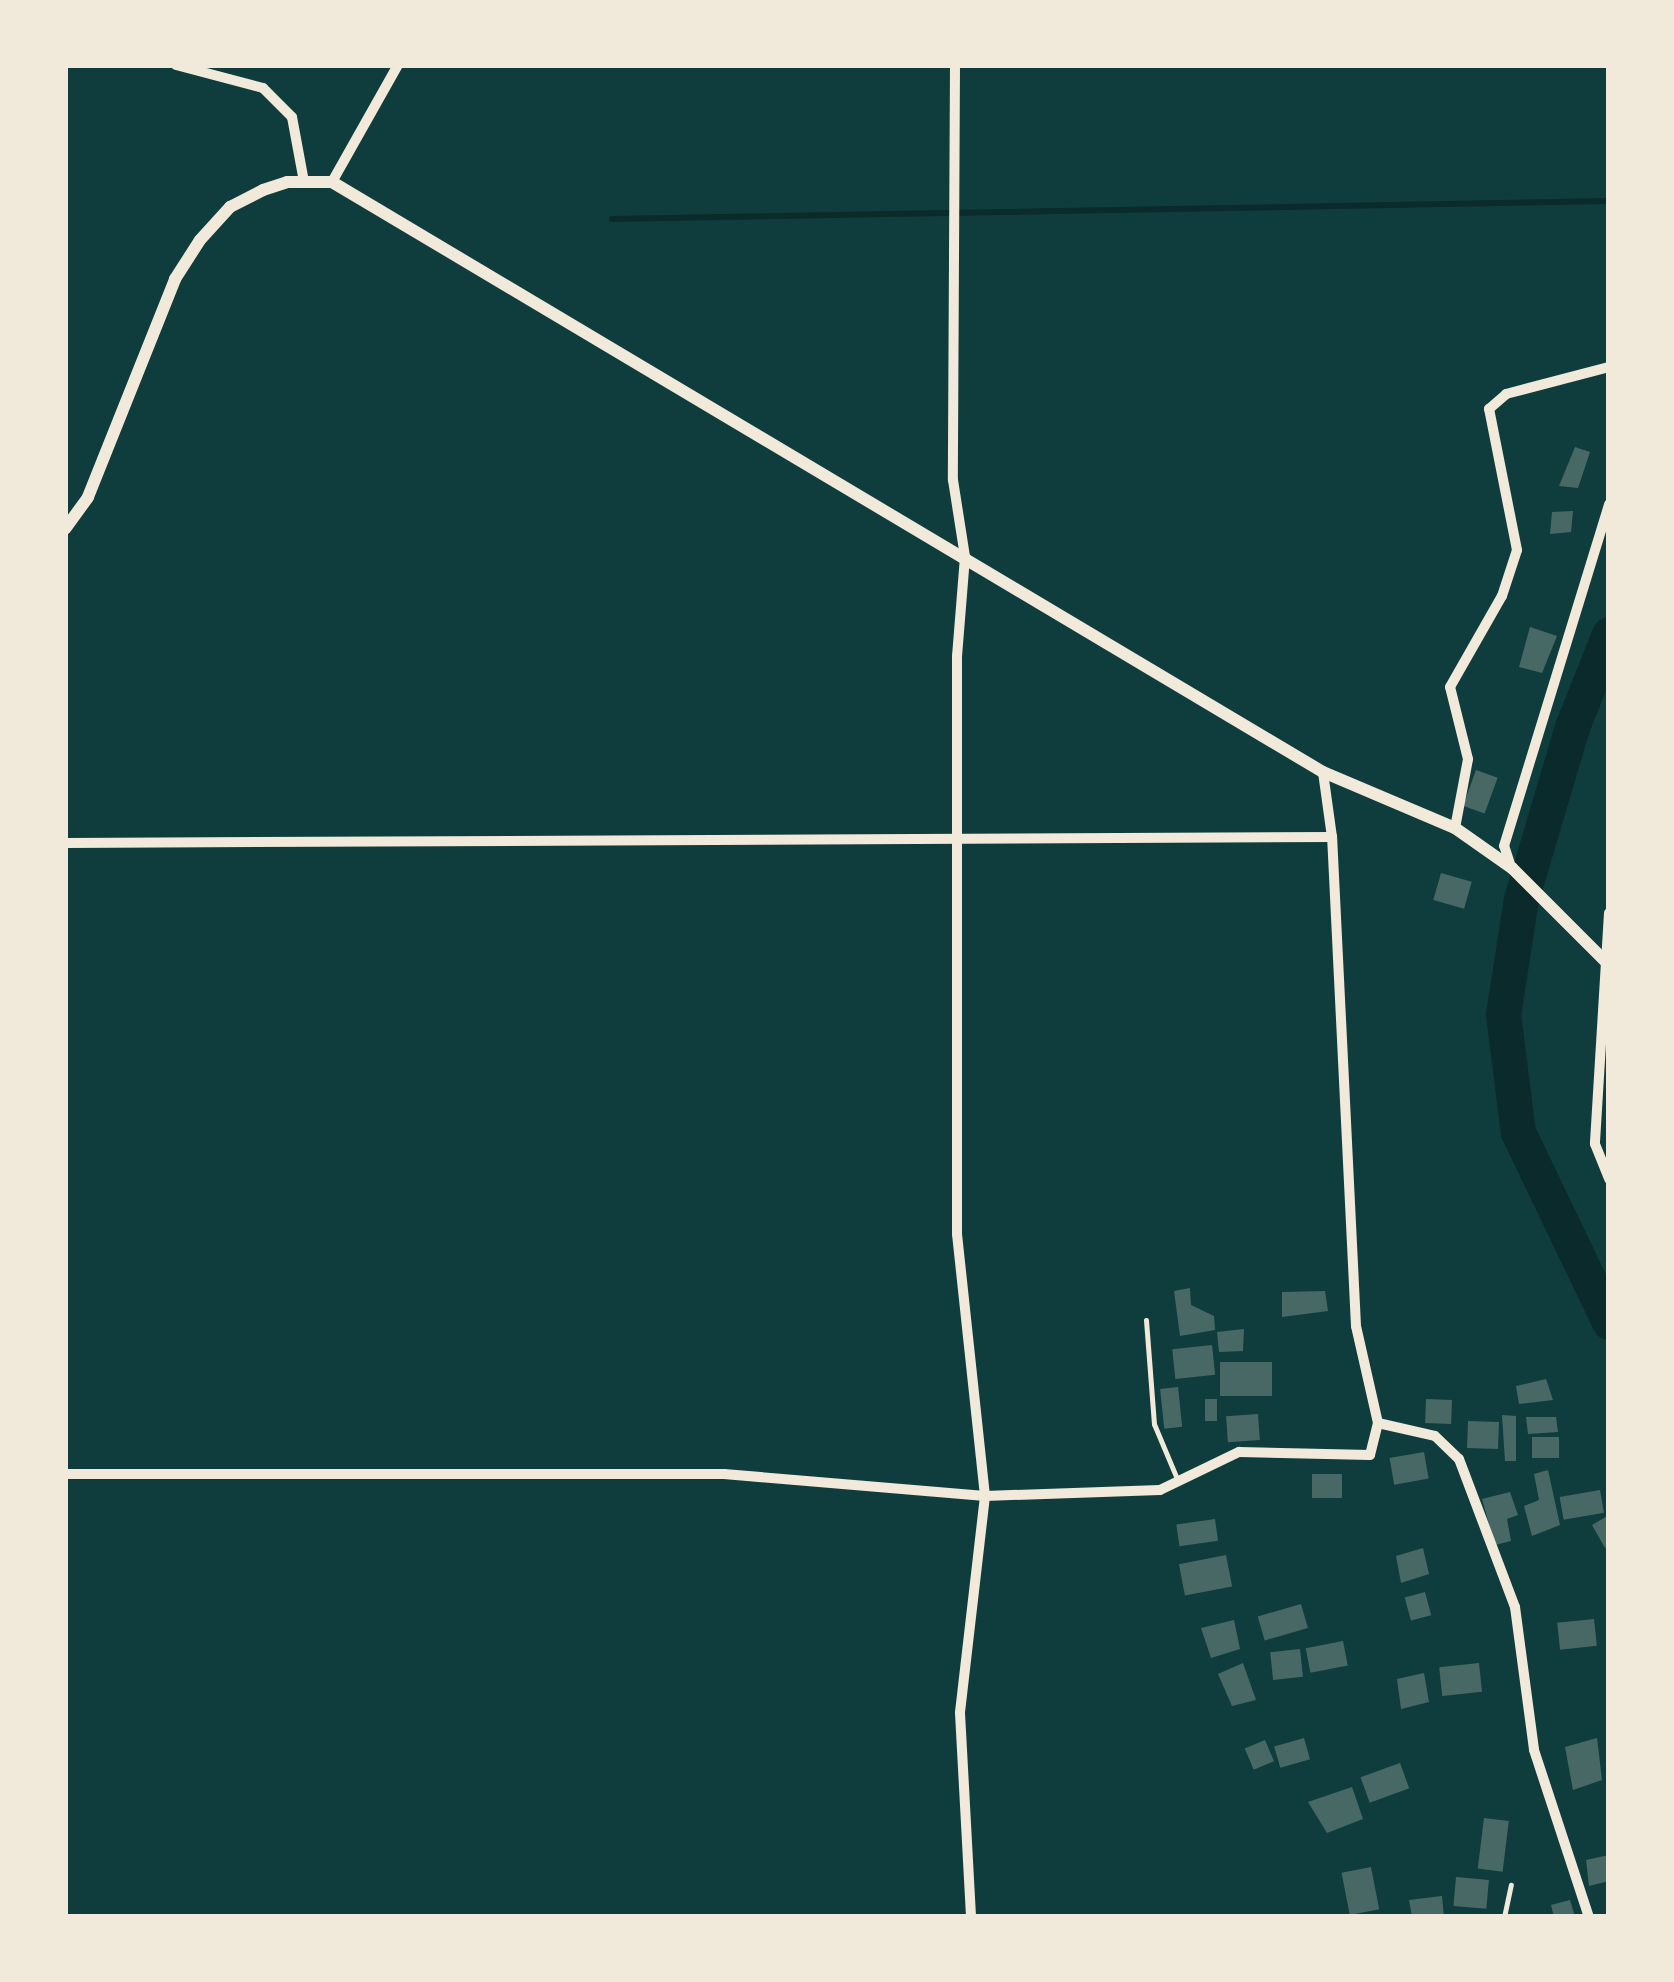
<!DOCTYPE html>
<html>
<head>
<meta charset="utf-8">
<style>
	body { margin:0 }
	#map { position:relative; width:1674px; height:1982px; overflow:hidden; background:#0f3d3e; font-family:"Work Sans",sans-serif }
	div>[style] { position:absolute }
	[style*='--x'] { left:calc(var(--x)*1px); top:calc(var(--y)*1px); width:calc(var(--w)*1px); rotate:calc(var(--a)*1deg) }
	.stream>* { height:6px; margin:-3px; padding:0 3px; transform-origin:3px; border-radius:3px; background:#0a2a2b }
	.river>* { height:35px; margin:-17.5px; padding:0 17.5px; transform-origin:17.5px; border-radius:17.5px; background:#0a2a2b }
	.building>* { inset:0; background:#486865; transform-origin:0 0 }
	.service>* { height:5px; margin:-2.5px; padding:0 2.5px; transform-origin:2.5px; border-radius:2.5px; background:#f1e9da }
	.minor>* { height:10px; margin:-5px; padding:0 5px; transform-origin:5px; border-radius:5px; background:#f1e9da }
	.tertiary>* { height:12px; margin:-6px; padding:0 6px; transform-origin:6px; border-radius:6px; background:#f1e9da }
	span { translate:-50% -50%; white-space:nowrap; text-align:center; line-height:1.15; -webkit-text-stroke:8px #f1e9da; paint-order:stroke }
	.frame { position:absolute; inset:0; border:68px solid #f1e9da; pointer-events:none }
</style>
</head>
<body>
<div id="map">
	<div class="stream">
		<i style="--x:612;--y:219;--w:997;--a:-1.03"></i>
	</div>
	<div class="river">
		<i style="--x:1609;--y:634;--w:100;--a:111.7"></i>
		<i style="--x:1572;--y:727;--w:179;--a:106.5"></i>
		<i style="--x:1521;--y:899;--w:116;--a:98.9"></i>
		<i style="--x:1503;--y:1014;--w:119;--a:82.8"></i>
		<i style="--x:1518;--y:1132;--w:211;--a:64.4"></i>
	</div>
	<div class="building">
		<i style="clip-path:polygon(1575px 447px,1590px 452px,1578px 488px,1559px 486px)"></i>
		<i style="clip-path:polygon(1573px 511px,1571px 532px,1550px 534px,1552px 512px)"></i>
		<i style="clip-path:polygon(1530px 627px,1557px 636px,1542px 673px,1519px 667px)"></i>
		<i style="left:1476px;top:770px;width:23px;height:38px;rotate:20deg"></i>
		<i style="left:1441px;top:873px;width:32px;height:28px;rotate:16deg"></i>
		<i style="clip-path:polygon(1190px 1288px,1191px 1305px,1214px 1316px,1215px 1330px,1180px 1336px,1174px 1291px)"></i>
		<i style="clip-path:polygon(1325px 1291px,1328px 1311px,1282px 1317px,1282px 1292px)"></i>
		<i style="clip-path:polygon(1244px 1329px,1243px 1351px,1219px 1352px,1217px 1332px)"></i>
		<i style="left:1212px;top:1345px;width:30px;height:40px;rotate:84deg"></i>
		<i style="left:1220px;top:1362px;width:52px;height:34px"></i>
		<i style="clip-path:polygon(1546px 1379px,1553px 1400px,1519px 1404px,1516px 1386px)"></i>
		<i style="left:1178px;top:1387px;width:40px;height:18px;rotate:84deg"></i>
		<i style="left:1205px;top:1399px;width:12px;height:22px"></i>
		<i style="left:1426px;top:1399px;width:26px;height:24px;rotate:2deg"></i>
		<i style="left:1258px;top:1414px;width:26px;height:32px;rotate:86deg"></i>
		<i style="clip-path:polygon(1502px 1415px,1516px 1416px,1516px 1461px,1505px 1461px)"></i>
		<i style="clip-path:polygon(1526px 1417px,1556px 1417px,1558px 1432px,1528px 1434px)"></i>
		<i style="left:1468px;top:1421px;width:31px;height:27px;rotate:2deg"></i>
		<i style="left:1532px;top:1437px;width:27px;height:21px"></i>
		<i style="left:1424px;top:1452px;width:27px;height:35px;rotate:80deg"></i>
		<i style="clip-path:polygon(1548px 1470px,1560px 1525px,1532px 1536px,1524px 1506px,1539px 1500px,1534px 1474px)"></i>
		<i style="left:1312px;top:1474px;width:30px;height:24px"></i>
		<i style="left:1600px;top:1490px;width:23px;height:41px;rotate:80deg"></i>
		<i style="clip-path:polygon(1510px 1492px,1518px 1515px,1507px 1519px,1511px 1541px,1495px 1545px,1482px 1499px)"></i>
		<i style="clip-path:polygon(1609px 1515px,1609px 1545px,1605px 1548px,1592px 1525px)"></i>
		<i style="left:1215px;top:1519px;width:22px;height:39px;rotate:82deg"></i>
		<i style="clip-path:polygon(1423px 1548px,1429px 1574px,1401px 1583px,1396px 1556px)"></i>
		<i style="left:1226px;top:1555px;width:32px;height:48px;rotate:79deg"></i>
		<i style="left:1425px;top:1592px;width:24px;height:21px;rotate:75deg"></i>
		<i style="left:1301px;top:1604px;width:25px;height:45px;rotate:74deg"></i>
		<i style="left:1594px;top:1619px;width:27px;height:37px;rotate:84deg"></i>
		<i style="clip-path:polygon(1234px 1620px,1240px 1649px,1211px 1658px,1201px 1628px)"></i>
		<i style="left:1343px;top:1641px;width:25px;height:38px;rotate:79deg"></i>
		<i style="left:1300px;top:1649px;width:28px;height:30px;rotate:84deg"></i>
		<i style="clip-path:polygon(1243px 1663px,1256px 1700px,1232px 1706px,1218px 1674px)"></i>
		<i style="left:1479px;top:1663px;width:29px;height:40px;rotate:84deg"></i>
		<i style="clip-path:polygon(1424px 1673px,1429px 1702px,1401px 1709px,1397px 1679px)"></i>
		<i style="left:1304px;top:1738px;width:22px;height:31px;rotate:74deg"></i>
		<i style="clip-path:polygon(1597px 1738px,1602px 1780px,1573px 1790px,1565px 1747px)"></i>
		<i style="left:1265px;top:1740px;width:23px;height:22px;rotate:67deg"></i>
		<i style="left:1400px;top:1763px;width:27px;height:42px;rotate:70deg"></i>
		<i style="clip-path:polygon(1352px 1787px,1363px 1819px,1327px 1833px,1308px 1802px)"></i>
		<i style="left:1484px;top:1818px;width:25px;height:51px;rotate:7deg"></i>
		<i style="clip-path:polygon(1609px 1855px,1609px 1881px,1589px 1886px,1586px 1860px)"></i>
		<i style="left:1371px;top:1867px;width:43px;height:30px;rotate:79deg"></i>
		<i style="left:1456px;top:1877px;width:33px;height:29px;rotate:5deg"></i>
		<i style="clip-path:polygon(1442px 1896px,1444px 1917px,1412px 1917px,1409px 1900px)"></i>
		<i style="clip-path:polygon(1570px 1900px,1575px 1917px,1554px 1917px,1551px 1905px)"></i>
	</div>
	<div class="service">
		<i style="--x:1146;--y:1320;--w:104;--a:85.6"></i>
		<i style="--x:1154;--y:1424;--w:62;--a:67.2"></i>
		<i style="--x:1504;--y:1917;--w:33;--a:-78"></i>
	</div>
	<div class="minor">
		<i style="--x:176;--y:65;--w:90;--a:14.8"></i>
		<i style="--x:263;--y:88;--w:41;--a:45"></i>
		<i style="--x:292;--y:117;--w:66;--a:79.5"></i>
		<i style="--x:955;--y:65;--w:415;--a:90.3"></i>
		<i style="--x:953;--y:480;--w:78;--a:81.1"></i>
		<i style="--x:965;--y:557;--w:99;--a:94.6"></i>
		<i style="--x:957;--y:656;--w:578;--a:90"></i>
		<i style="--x:957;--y:1234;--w:263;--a:83.9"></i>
		<i style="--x:985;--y:1496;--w:218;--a:96.6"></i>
		<i style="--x:960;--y:1713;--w:204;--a:86.9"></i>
		<i style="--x:332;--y:182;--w:134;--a:-60.6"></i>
		<i style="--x:1455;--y:828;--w:70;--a:-79.3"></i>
		<i style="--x:1468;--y:759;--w:74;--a:-104"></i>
		<i style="--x:1450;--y:687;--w:105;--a:-60.3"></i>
		<i style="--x:1502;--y:596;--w:48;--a:-71.9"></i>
		<i style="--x:1517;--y:550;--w:144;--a:-101.2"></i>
		<i style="--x:1489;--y:409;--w:23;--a:-41"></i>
		<i style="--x:1506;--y:394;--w:106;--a:-14.7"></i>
		<i style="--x:65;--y:843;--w:1267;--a:-0.27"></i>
		<i style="--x:1511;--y:867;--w:22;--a:-108"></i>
		<i style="--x:1504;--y:846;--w:358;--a:-72.9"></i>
		<i style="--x:1609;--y:913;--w:231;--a:93.5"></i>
		<i style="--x:1595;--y:1144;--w:38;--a:68"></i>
		<i style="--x:1378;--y:1423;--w:58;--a:12.8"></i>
		<i style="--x:1435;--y:1436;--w:33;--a:44"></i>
		<i style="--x:1459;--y:1459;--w:158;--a:69.3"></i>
		<i style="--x:1515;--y:1607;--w:144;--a:82.4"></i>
		<i style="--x:1534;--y:1750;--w:176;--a:71.8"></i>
		<i style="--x:65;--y:1474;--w:659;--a:0"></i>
		<i style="--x:724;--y:1474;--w:262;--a:4.8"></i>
		<i style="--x:985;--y:1496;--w:175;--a:-2"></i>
		<i style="--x:1160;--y:1490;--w:88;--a:-25.7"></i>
		<i style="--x:1239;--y:1452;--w:131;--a:1.3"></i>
		<i style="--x:1370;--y:1455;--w:33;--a:-76"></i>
		<i style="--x:1378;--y:1423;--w:99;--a:-102.8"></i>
		<i style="--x:1356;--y:1326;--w:490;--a:-92.8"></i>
		<i style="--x:1332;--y:837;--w:66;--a:-97.9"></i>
	</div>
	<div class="tertiary">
		<i style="--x:65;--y:529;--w:39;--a:-54"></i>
		<i style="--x:88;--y:497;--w:235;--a:-68.2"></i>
		<i style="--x:175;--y:279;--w:46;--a:-57.3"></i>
		<i style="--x:200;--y:240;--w:45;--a:-47.7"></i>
		<i style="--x:230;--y:207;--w:37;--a:-27"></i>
		<i style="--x:263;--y:190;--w:25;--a:-18"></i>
		<i style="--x:287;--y:182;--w:45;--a:0"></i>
		<i style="--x:332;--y:182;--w:1153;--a:30.77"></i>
		<i style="--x:1323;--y:772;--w:143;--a:23"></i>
		<i style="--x:1455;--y:828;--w:70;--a:35.1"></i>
		<i style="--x:1512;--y:868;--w:137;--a:45"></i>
	</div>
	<div class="frame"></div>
</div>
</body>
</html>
